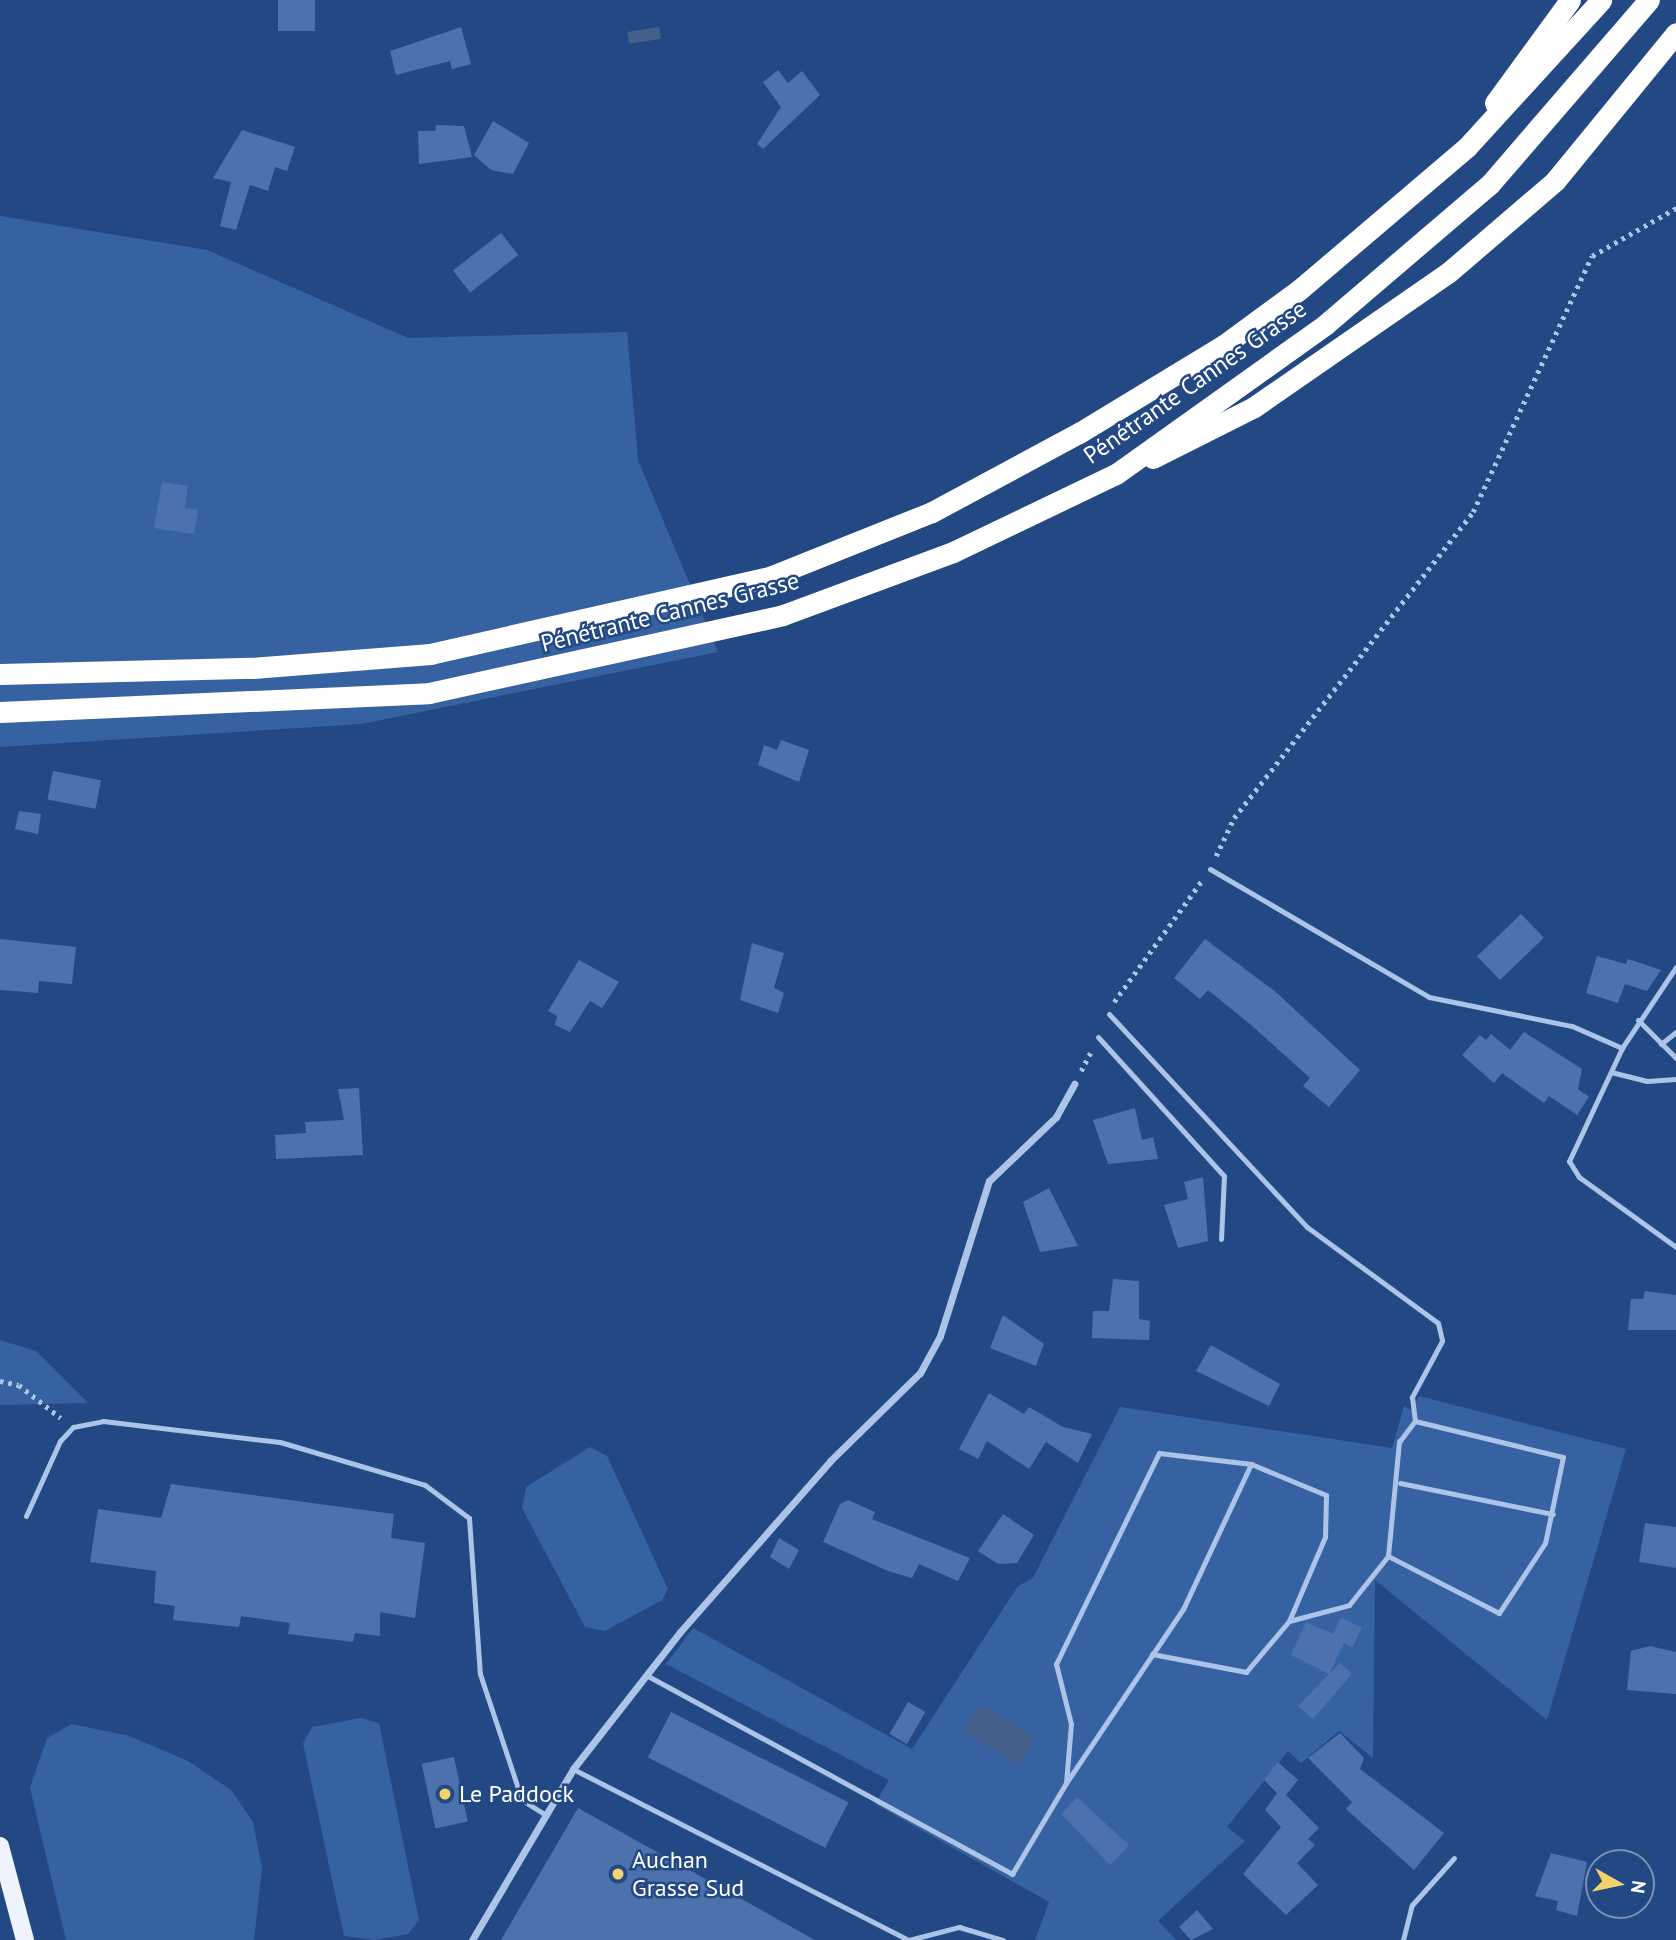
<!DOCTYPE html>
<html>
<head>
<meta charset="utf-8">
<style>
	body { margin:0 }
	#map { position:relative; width:1676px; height:1940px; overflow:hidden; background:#234984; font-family:"PT Sans",sans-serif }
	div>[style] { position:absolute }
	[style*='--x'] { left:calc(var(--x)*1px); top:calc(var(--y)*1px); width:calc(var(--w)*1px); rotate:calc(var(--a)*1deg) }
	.green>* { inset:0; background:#3762a1 }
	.water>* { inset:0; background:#45608a; transform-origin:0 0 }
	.building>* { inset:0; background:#4b72ac; transform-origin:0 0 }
	.path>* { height:4.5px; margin-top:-2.25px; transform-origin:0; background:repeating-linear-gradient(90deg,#abc4e8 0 3.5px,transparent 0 8.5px) }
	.lane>* { height:5px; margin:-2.5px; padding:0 2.5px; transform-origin:2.5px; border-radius:2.5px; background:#abc4e8 }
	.street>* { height:7px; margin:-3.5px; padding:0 3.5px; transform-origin:3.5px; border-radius:3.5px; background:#abc4e8 }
	.primary>* { height:18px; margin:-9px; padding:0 9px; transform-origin:9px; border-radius:9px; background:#eef3fe }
	.highway>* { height:21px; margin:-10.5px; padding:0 10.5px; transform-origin:10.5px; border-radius:10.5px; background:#fff }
	.dots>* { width:19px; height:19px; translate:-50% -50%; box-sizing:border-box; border:4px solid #234984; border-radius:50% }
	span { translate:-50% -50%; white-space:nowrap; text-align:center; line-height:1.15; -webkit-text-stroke:5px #234984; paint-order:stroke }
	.street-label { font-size:24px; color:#fff }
	.poi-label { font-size:24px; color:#fff }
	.left { translate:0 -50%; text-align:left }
	.north { position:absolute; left:1585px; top:1849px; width:70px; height:70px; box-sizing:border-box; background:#234984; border:2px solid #7b92b5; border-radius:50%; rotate:99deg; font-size:19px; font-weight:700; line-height:28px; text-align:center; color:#fff }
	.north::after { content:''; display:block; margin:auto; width:24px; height:32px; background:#f3d36e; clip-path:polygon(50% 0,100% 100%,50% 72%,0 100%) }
</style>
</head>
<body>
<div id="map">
	<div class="green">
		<i style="clip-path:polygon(0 216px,207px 250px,408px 338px,627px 332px,638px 460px,718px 652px,361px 724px,0 747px)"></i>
		<i style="clip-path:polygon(0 1340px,36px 1351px,88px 1403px,0 1405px)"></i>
		<i style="clip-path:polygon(1419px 1396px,1626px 1449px,1547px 1720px,1375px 1580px,1373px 1758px,1339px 1731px,1301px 1763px,1288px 1751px,1227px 1827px,1245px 1841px,1158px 1921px,1176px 1940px,1035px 1940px,1049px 1902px,875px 1804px,889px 1780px,666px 1664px,693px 1628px,912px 1749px,1018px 1586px,1033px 1578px,1120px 1407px,1392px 1448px,1404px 1406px,1411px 1410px)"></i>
		<i style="clip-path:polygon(590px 1447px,607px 1456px,668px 1589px,662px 1600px,605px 1631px,585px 1627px,522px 1508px,526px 1487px)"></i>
		<i style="clip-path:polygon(361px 1718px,379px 1723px,419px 1920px,408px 1934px,374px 1940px,344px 1936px,303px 1743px,312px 1727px)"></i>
		<i style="clip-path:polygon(72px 1724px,129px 1736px,188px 1761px,231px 1790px,253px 1822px,262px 1868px,254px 1940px,66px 1940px,30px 1788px,47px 1738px)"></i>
	</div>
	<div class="water">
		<i style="left:659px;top:27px;width:12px;height:32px;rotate:81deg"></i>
		<i style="left:980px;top:1704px;width:65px;height:32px;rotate:31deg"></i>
	</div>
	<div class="building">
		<i style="left:278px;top:0;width:37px;height:31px"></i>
		<i style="clip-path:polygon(461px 27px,471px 64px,452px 69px,450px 61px,396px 75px,390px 51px)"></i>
		<i style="clip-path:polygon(778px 70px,788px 83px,802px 71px,820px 95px,763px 149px,757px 144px,781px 107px,763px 82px)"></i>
		<i style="clip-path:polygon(493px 121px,529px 143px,513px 174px,491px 170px,474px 155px)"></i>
		<i style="clip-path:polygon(436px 125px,464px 126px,472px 157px,419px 164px,418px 131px,435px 131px)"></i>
		<i style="clip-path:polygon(242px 130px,295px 147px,287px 171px,275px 167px,268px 191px,250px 185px,236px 230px,220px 226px,231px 182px,213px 178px)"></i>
		<i style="left:501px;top:233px;width:28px;height:61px;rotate:52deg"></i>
		<i style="clip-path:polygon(162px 482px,188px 486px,185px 508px,198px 510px,194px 534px,154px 528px)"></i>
		<i style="clip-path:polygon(781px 740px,809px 750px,799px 782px,758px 765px,764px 745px,777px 750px)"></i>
		<i style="left:53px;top:771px;width:49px;height:29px;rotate:11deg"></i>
		<i style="clip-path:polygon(19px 811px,41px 814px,38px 834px,15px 829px)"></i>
		<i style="left:1521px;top:914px;width:33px;height:61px;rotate:46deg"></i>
		<i style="clip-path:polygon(0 939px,76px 947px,72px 984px,39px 981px,38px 993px,0 990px)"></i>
		<i style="clip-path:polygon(1205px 939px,1277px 993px,1360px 1070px,1329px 1107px,1303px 1086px,1310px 1078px,1251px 1025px,1208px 990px,1200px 999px,1174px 978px)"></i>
		<i style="clip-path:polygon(752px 943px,784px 953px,774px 988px,784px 993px,778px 1013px,740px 1000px)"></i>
		<i style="clip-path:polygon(1597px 956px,1626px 964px,1628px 959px,1661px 970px,1647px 991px,1625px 984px,1618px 1003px,1586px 993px)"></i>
		<i style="clip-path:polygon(579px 960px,619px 982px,602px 1008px,590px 1001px,570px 1032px,555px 1025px,557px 1016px,548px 1011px)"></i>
		<i style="clip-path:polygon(1524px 1032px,1582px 1069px,1578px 1089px,1589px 1097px,1577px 1115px,1549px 1096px,1544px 1103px,1502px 1073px,1494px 1083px,1462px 1055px,1480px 1035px,1486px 1040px,1491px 1034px,1510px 1050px)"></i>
		<i style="clip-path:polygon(359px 1088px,363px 1155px,276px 1159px,275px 1135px,306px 1133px,305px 1122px,344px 1120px,338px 1089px)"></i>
		<i style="clip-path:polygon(1135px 1108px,1142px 1140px,1153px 1137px,1158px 1159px,1108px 1164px,1093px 1120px)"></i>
		<i style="clip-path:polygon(1203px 1177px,1208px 1241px,1178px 1248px,1164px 1205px,1188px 1199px,1184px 1182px)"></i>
		<i style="clip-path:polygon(1049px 1188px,1078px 1246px,1040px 1252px,1023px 1202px)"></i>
		<i style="clip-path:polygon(1113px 1279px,1139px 1281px,1139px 1319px,1150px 1321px,1149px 1340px,1092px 1338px,1093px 1311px,1109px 1311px)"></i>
		<i style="clip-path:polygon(1645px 1291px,1676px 1295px,1676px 1330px,1628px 1330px,1631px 1299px,1643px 1299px)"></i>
		<i style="clip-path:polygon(1003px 1315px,1044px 1344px,1036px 1366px,990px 1348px)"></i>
		<i style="clip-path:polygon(1211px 1345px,1280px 1384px,1269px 1406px,1196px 1371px)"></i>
		<i style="clip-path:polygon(989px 1393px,1024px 1414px,1029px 1407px,1063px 1427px,1092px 1434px,1078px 1463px,1046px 1442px,1029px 1469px,987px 1441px,978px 1459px,959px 1449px)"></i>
		<i style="clip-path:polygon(171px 1484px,394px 1514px,391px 1538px,425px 1543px,415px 1618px,380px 1612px,380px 1636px,355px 1633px,353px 1642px,288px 1634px,290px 1623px,241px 1616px,239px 1627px,173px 1620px,175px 1606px,154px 1603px,156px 1571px,90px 1562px,98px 1509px,161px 1518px)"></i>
		<i style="clip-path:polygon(848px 1500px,875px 1512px,872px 1519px,970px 1558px,958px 1581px,919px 1564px,912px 1578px,888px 1571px,823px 1542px,840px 1504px)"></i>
		<i style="clip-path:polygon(1003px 1514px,1034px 1535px,1017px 1563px,998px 1564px,978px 1551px)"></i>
		<i style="clip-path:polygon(1645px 1523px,1676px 1527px,1676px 1568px,1639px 1562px)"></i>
		<i style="clip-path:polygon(779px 1538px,799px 1550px,789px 1569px,770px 1557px)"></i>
		<i style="clip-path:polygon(1341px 1617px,1362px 1628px,1352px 1648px,1344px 1643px,1329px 1674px,1340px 1663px,1352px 1674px,1313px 1719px,1298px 1706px,1329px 1674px,1291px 1655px,1306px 1622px,1333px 1634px)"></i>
		<i style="clip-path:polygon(1650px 1646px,1676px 1652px,1676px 1694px,1627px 1690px,1631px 1651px)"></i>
		<i style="left:908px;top:1702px;width:20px;height:37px;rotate:30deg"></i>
		<i style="left:671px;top:1712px;width:199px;height:51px;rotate:27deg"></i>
		<i style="clip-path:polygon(1340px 1733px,1364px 1758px,1360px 1769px,1444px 1833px,1414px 1870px,1346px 1809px,1352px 1802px,1308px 1758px)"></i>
		<i style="left:454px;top:1757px;width:66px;height:33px;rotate:78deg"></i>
		<i style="clip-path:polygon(1278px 1762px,1298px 1780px,1286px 1795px,1319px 1828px,1308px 1839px,1315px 1845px,1297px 1863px,1318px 1885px,1286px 1915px,1243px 1874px,1281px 1827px,1265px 1810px,1277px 1793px,1264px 1780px)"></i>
		<i style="clip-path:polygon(1077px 1797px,1129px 1845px,1110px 1865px,1061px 1814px)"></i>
		<i style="clip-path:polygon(578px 1808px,815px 1940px,501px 1940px)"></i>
		<i style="clip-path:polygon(1551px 1853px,1587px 1862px,1577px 1916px,1556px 1910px,1558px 1901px,1535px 1896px)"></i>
		<i style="clip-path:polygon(1197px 1910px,1213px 1929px,1191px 1940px,1179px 1927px)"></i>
	</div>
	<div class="path">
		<i style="--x:1216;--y:856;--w:42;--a:-64.7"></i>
		<i style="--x:1234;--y:818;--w:388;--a:-52"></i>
		<i style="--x:1473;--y:512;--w:282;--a:-65.1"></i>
		<i style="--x:1592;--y:256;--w:97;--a:-29.7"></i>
		<i style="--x:1114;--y:1002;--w:152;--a:-54.1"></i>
		<i style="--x:1081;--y:1071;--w:22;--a:-63"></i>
		<i style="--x:0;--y:1381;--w:19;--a:12"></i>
		<i style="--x:19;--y:1385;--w:53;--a:38.2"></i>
	</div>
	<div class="lane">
		<i style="--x:1210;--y:869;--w:254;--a:30.3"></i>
		<i style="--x:1429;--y:997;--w:146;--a:11.5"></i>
		<i style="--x:1572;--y:1026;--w:55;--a:23.7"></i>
		<i style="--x:1676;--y:967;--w:97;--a:123.7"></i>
		<i style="--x:1622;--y:1048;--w:125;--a:115.1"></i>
		<i style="--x:1569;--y:1161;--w:19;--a:58"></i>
		<i style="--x:1579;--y:1177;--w:120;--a:35.8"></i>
		<i style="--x:1109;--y:1014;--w:291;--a:47.1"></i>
		<i style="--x:1307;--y:1227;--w:162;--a:36.2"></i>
		<i style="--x:1438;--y:1323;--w:18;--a:77"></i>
		<i style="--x:1442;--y:1341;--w:64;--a:118.2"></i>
		<i style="--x:1412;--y:1397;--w:24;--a:83"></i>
		<i style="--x:1638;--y:1020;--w:54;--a:45"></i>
		<i style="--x:1098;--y:1037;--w:188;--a:47.8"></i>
		<i style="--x:1224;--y:1176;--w:63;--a:92.7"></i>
		<i style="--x:1661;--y:1044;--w:19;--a:-39"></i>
		<i style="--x:1611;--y:1072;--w:37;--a:14"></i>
		<i style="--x:1647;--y:1081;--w:29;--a:-4"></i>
		<i style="--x:1415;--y:1421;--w:152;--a:13.7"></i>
		<i style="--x:1563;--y:1457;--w:88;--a:101.8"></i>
		<i style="--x:1545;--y:1543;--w:84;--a:123.3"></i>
		<i style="--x:1499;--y:1613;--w:125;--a:-152.8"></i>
		<i style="--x:1388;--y:1556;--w:115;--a:-84.5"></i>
		<i style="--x:1399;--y:1442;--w:26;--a:-53"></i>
		<i style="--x:1159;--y:1453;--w:93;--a:6.8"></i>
		<i style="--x:1251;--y:1464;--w:160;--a:115.1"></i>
		<i style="--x:1183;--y:1609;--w:210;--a:123.9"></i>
		<i style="--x:1066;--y:1783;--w:59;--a:-85.2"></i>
		<i style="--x:1071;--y:1724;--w:62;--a:-104"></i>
		<i style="--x:1056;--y:1664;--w:235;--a:-64"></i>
		<i style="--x:1400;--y:1483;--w:156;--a:11.5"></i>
		<i style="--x:26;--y:1516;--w:82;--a:-65.6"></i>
		<i style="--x:60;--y:1441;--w:19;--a:-47"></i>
		<i style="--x:73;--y:1427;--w:31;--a:-11"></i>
		<i style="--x:103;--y:1421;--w:178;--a:6.8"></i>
		<i style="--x:280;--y:1442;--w:151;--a:16.5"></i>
		<i style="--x:425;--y:1485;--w:55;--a:36.9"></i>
		<i style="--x:469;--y:1518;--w:156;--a:86"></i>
		<i style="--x:480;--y:1674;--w:133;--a:71.6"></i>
		<i style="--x:522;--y:1800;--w:26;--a:32"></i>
		<i style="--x:1289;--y:1621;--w:62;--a:-14.9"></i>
		<i style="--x:1349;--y:1605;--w:63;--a:-51.5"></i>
		<i style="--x:1152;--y:1654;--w:96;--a:10.8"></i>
		<i style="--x:1246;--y:1672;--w:67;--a:-49.9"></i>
		<i style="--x:1289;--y:1621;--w:91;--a:-66.8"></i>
		<i style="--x:1325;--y:1537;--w:42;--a:-88.6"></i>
		<i style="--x:1326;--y:1495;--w:81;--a:-157.5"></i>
		<i style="--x:646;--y:1675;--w:417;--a:28.5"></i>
		<i style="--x:1012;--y:1874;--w:106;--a:-59.3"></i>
		<i style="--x:573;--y:1769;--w:376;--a:27"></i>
		<i style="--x:909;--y:1940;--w:52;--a:-14.6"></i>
		<i style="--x:959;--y:1927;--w:46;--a:16.5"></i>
		<i style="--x:1403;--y:1940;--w:36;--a:-76"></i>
		<i style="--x:1412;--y:1905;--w:63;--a:-48.2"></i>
	</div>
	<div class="street">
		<i style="--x:472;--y:1940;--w:199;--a:-59.4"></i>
		<i style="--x:573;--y:1769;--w:174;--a:-52"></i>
		<i style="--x:680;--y:1632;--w:227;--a:-48.7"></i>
		<i style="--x:830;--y:1461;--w:126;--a:-44.4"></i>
		<i style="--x:920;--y:1373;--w:42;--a:-61.6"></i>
		<i style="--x:940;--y:1336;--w:163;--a:-72.5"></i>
		<i style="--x:989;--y:1181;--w:93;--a:-43.7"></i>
		<i style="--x:1056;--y:1117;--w:38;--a:-61"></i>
	</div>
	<div class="primary">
		<i style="--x:0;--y:1846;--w:97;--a:75.1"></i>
	</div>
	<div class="highway">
		<i style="--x:1495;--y:103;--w:127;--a:-53.9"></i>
		<i style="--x:1153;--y:458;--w:113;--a:-26.8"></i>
		<i style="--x:1254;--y:407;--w:237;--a:-34.7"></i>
		<i style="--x:1449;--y:272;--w:140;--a:-40.6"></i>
		<i style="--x:1555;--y:181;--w:191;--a:-50.7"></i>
		<i style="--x:0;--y:674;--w:252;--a:-1.4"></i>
		<i style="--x:252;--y:668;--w:179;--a:-4.5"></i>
		<i style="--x:430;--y:654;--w:351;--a:-12.8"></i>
		<i style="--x:772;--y:576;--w:172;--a:-21.8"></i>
		<i style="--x:932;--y:512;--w:167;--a:-28.3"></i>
		<i style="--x:1079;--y:433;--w:170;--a:-31.3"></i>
		<i style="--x:1224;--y:345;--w:93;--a:-36.3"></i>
		<i style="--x:1299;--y:290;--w:221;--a:-40.4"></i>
		<i style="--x:1467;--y:147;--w:199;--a:-47.6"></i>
		<i style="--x:0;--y:712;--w:429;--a:-2.5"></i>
		<i style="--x:429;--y:693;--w:362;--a:-12.4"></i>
		<i style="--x:783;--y:615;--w:181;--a:-20.3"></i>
		<i style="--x:953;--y:552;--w:181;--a:-25.6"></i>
		<i style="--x:1116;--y:474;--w:258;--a:-35.5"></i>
		<i style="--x:1326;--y:324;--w:216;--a:-40.5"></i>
		<i style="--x:1490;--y:184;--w:243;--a:-49.2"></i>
	</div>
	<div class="dots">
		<i style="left:445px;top:1794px;background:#f3d36e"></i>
		<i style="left:618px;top:1874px;background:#f3d36e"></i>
	</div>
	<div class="street-label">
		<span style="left:1195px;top:382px;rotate:-35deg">Pénétrante Cannes Grasse</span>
		<span style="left:670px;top:612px;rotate:-14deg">Pénétrante Cannes Grasse</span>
	</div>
	<div class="poi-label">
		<span class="left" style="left:459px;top:1794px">Le Paddock</span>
		<span class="left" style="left:632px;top:1874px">Auchan<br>Grasse Sud</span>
	</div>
	<div class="north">N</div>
</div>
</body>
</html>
